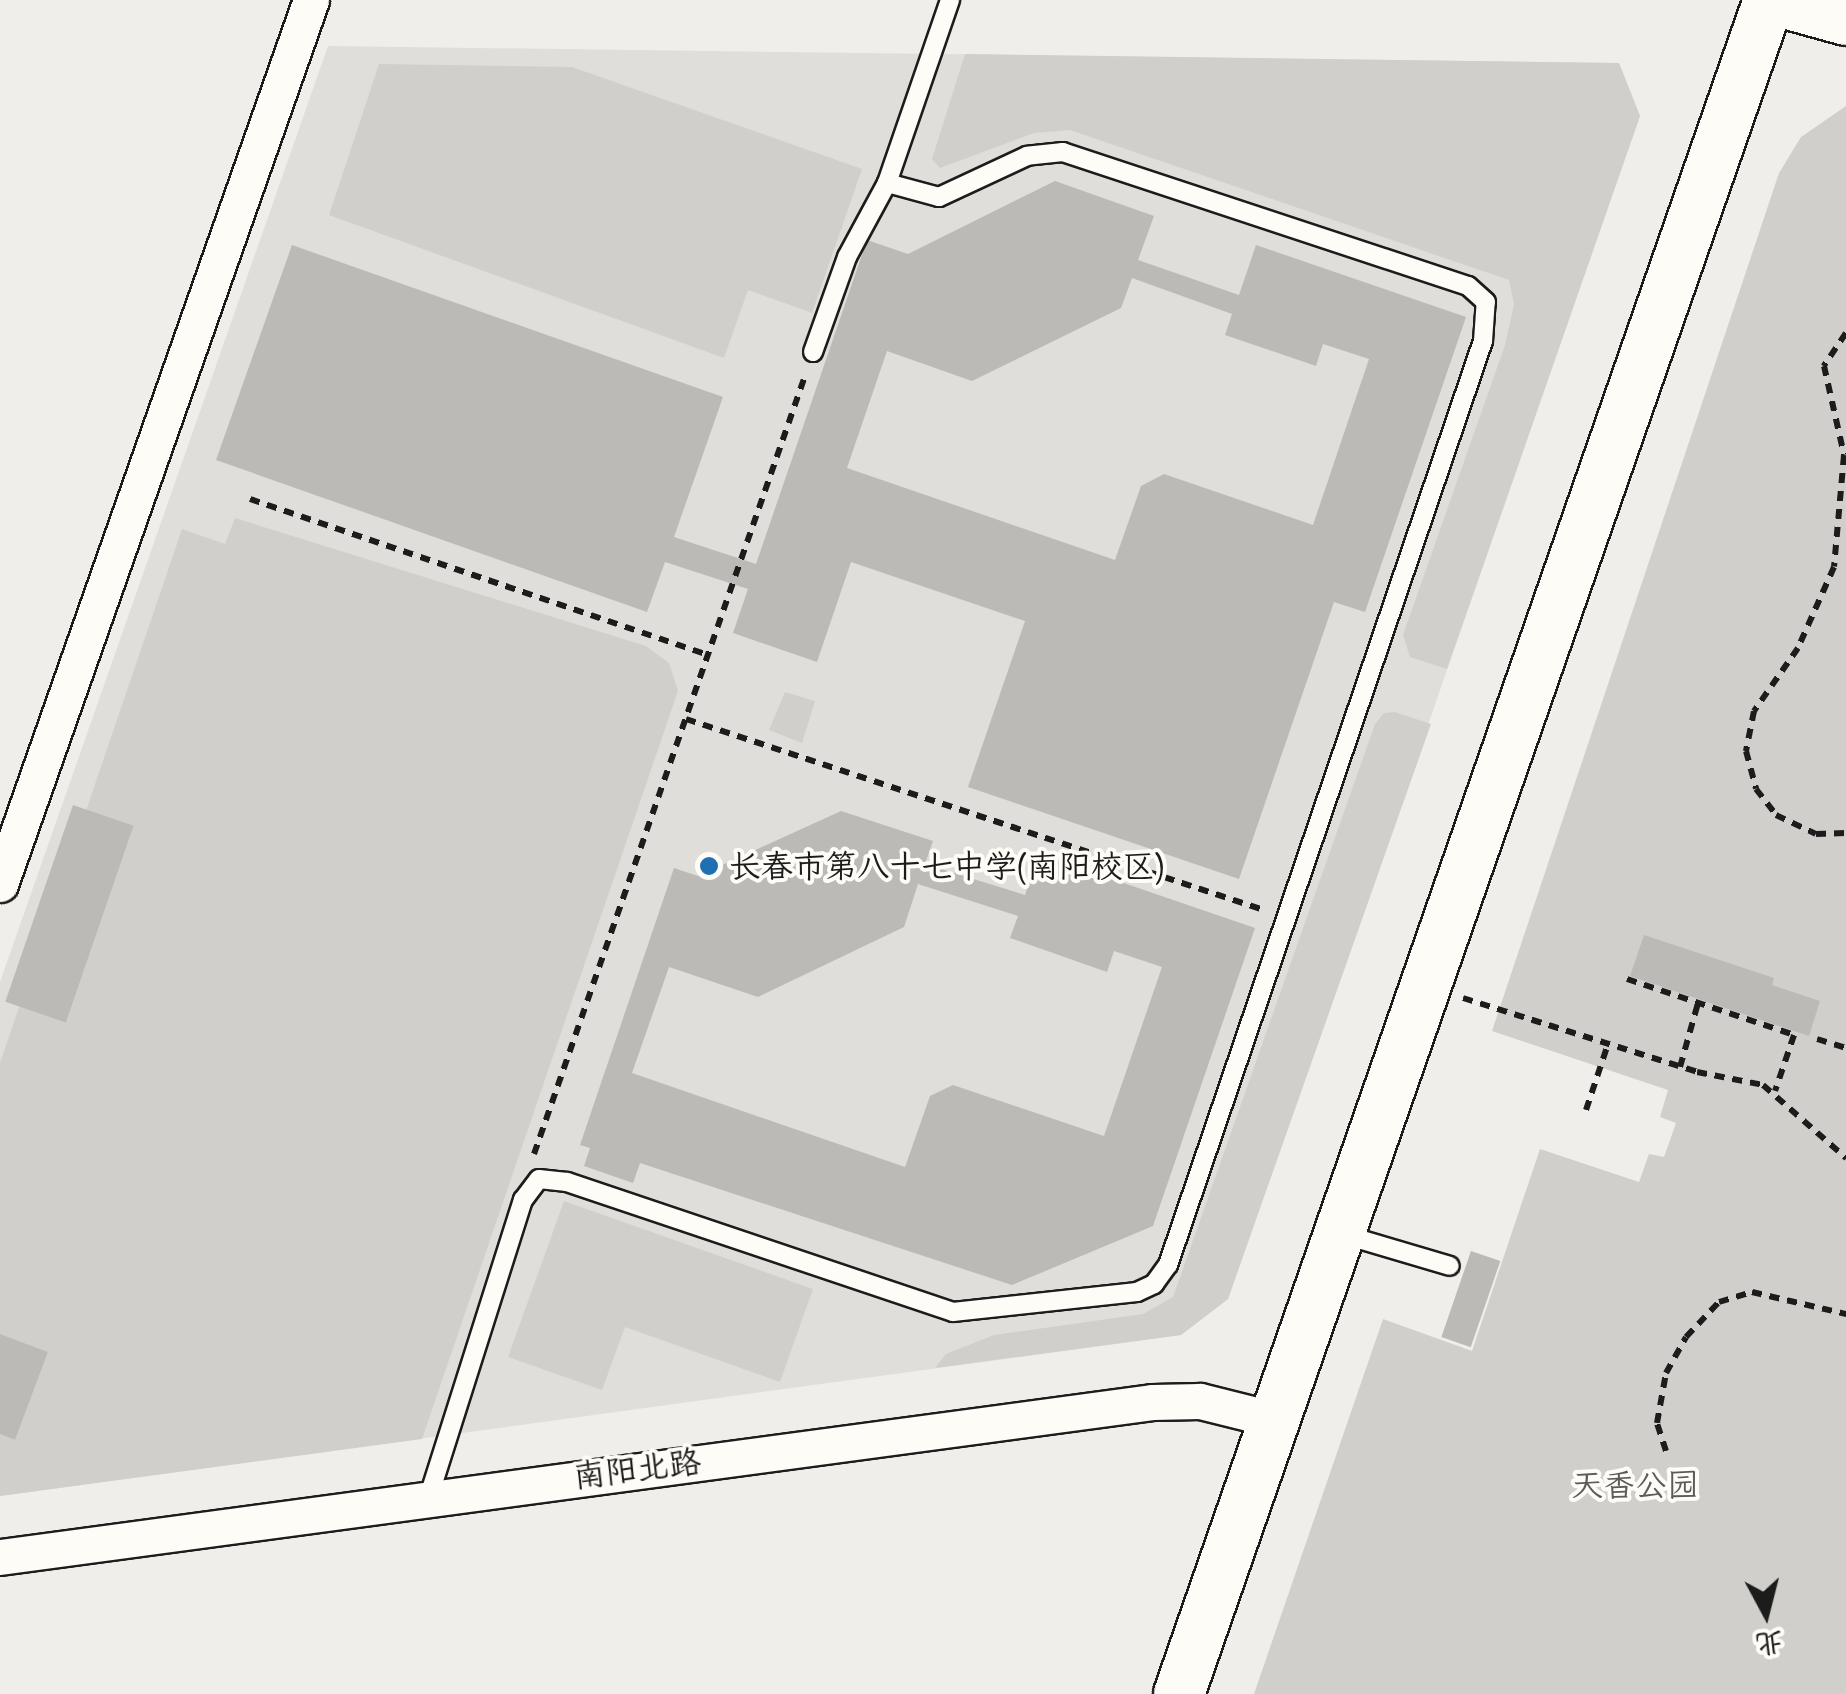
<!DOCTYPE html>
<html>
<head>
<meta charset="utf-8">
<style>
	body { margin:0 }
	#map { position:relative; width:1846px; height:1694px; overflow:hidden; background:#f0eeea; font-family:Delius,"LXGW WenKai TC",sans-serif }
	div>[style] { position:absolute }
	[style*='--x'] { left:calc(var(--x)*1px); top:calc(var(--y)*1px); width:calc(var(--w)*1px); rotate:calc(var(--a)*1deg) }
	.built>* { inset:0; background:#e0deda }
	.green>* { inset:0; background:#d0cfcc }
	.building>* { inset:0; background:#bbbab6; transform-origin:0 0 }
	.path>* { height:6px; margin-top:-3px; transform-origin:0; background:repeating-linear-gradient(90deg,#1c1c1c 0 10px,transparent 0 18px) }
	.roads { filter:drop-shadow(2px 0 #1c1c1c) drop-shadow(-2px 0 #1c1c1c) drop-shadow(0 2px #1c1c1c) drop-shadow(0 -2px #1c1c1c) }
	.lane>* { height:18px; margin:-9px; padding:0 9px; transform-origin:9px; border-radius:9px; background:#fdfcf7 }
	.street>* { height:35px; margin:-17.5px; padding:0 17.5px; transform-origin:17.5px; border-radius:17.5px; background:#fdfcf7 }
	.secondary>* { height:50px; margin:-25px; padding:0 25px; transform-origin:25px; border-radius:25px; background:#fdfcf7 }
	.dots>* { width:28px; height:28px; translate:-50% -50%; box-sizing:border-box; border:5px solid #fdfcf7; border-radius:50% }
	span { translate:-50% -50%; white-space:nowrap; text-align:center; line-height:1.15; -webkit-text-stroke:8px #fdfcf7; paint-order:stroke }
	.poi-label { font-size:32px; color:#1c1c1c }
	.left { translate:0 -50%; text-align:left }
	.street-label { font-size:32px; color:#1c1c1c }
	.park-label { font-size:32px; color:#5b5b5a }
	.north { position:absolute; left:1716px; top:1564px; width:100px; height:100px; -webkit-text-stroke:8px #fdfcf7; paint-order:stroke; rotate:173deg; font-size:28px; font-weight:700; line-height:40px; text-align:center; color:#1c1c1c }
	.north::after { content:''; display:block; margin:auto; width:35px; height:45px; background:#1c1c1c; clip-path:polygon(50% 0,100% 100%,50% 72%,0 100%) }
</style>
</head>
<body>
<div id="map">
	<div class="built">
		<i style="clip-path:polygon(328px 46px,1619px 63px,1640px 116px,1228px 1299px,1181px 1335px,0 1496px,0 982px)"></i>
	</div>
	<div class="green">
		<i style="clip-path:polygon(965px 54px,1619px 63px,1640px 116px,1447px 669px,1410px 657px,1403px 635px,1505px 345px,1514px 304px,1509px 280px,1070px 130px,1034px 133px,940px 168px,932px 159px)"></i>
		<i style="clip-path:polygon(379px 64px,572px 67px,862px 169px,812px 313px,748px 290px,724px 358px,329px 215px)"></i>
		<i style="clip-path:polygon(1846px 106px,1846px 1694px,1254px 1694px,1383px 1319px,1472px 1351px,1540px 1149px,1639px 1182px,1649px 1154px,1664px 1157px,1676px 1123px,1660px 1117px,1668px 1090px,1492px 1031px,1779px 173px,1801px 137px)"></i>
		<i style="clip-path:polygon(235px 518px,646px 646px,669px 663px,678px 691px,422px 1439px,0 1496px,0 1434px,15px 1440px,48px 1352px,0 1334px,0 1063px,182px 529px,225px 544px)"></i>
		<i style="clip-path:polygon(785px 692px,815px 701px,802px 743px,769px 730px)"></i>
		<i style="clip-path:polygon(1395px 712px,1431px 724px,1228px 1299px,1181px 1335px,935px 1368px,946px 1354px,994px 1335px,1143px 1314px,1173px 1297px,1375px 724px,1384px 713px)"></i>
		<i style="clip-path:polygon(564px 1201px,813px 1289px,780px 1382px,625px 1327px,602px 1390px,508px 1357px)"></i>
	</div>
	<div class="building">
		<i style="clip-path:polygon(evenodd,1055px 181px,1154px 216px,1138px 260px,1239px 295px,1256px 245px,1466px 317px,1365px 612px,1334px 602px,1239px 879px,968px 787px,1025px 621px,851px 562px,817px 662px,733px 633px,748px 589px,665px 562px,647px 612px,216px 460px,292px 245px,723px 397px,674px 537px,756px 564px,867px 240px,908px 254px,1055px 181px,1132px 278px,1232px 314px,1225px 335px,1316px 366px,1323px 344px,1369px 359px,1313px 525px,1164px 474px,1141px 486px,1115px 560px,847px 468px,887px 351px,972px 381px,1121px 308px,1132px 278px)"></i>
		<i style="left:73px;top:805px;width:64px;height:208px;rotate:19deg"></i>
		<i style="clip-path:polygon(evenodd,841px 811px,933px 841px,925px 864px,1025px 895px,1039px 854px,1255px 928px,1153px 1226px,1012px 1285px,640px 1163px,633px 1183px,584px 1166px,590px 1148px,580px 1145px,674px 868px,698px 876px,841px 811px,918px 884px,1018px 916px,1010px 938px,1107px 972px,1114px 951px,1162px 967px,1104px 1136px,953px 1085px,930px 1096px,905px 1167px,632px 1073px,669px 967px,758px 997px,904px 927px,918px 884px)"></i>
		<i style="clip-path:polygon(1644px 935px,1774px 978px,1772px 985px,1820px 1001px,1809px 1036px,1630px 976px)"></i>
		<i style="left:1471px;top:1251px;width:31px;height:91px;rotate:19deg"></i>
		<i style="clip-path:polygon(0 1334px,48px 1352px,15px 1440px,0 1434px)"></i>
	</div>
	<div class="path">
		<i style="--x:1846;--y:333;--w:40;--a:124"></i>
		<i style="--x:1824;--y:366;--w:91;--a:77.3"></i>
		<i style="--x:1844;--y:455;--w:112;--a:95.1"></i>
		<i style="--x:1834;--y:567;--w:89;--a:114"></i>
		<i style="--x:1798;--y:648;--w:77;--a:124.9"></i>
		<i style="--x:1754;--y:711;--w:41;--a:101.3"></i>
		<i style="--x:1746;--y:751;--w:39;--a:75"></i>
		<i style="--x:1756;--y:789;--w:33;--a:52"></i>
		<i style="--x:1776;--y:815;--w:44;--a:25.4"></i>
		<i style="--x:1816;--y:834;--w:30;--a:-2"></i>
		<i style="--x:250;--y:499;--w:484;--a:18.8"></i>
		<i style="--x:686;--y:719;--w:609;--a:18.29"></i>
		<i style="--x:1627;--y:979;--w:176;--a:18.5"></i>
		<i style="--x:1794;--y:1035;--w:59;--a:108.7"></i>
		<i style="--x:1463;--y:998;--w:245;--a:17.5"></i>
		<i style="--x:1697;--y:1072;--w:67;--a:11.1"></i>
		<i style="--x:1763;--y:1085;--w:111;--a:41.3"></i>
		<i style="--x:1817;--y:1039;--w:30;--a:17"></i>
		<i style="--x:1680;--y:1067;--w:66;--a:-74.3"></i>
		<i style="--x:1586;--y:1110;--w:70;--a:-71.6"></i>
		<i style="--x:534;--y:1154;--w:827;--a:-70.8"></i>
		<i style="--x:1666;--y:1451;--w:29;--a:-108"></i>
		<i style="--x:1657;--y:1423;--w:51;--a:-79.8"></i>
		<i style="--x:1666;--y:1373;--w:41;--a:-60.9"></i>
		<i style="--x:1686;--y:1337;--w:48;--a:-46.7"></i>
		<i style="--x:1719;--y:1302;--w:34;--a:-17"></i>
		<i style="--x:1752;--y:1292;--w:97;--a:13.2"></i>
	</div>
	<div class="roads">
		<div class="lane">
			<i style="--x:813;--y:352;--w:101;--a:-70.3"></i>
			<i style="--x:847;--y:257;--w:84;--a:-61.6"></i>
			<i style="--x:887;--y:183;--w:194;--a:-71"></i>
			<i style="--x:1345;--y:1235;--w:109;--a:16.4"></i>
			<i style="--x:429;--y:1496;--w:311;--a:-72.4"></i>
			<i style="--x:523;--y:1200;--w:26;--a:-53"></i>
			<i style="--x:539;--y:1179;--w:28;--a:6"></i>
			<i style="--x:567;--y:1182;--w:407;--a:18.6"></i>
			<i style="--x:953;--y:1312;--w:185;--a:-6.2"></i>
			<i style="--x:1137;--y:1292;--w:19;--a:-25"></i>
			<i style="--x:1154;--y:1284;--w:24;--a:-54"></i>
			<i style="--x:1168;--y:1265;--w:976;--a:-71.18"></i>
			<i style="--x:1483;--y:341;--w:39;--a:-86"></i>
			<i style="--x:1486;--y:302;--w:24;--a:-138"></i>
			<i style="--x:1468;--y:286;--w:427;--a:-161.7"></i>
			<i style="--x:1063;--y:152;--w:36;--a:174"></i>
			<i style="--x:1027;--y:156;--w:97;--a:155"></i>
			<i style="--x:939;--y:197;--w:54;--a:-164.9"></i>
		</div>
		<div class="street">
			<i style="--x:0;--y:884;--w:937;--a:-70.62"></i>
			<i style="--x:0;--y:1557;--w:1162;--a:-7.66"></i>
			<i style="--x:1152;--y:1402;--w:48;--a:-1.2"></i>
			<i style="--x:1200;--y:1401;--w:74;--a:14"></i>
		</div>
		<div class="secondary">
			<i style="--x:1774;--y:0;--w:75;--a:15.5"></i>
			<i style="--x:1179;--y:1694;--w:1794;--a:-70.8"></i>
		</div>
	</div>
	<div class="dots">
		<i style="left:709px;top:866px;background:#1f6fb2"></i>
	</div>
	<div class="poi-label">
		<span class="left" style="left:729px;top:866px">长春市第八十七中学(南阳校区)</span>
	</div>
	<div class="street-label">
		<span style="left:637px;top:1469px;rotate:-7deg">南阳北路</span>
	</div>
	<div class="park-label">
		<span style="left:1635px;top:1485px">天香公园</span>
	</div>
	<div class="north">北</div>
</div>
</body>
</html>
